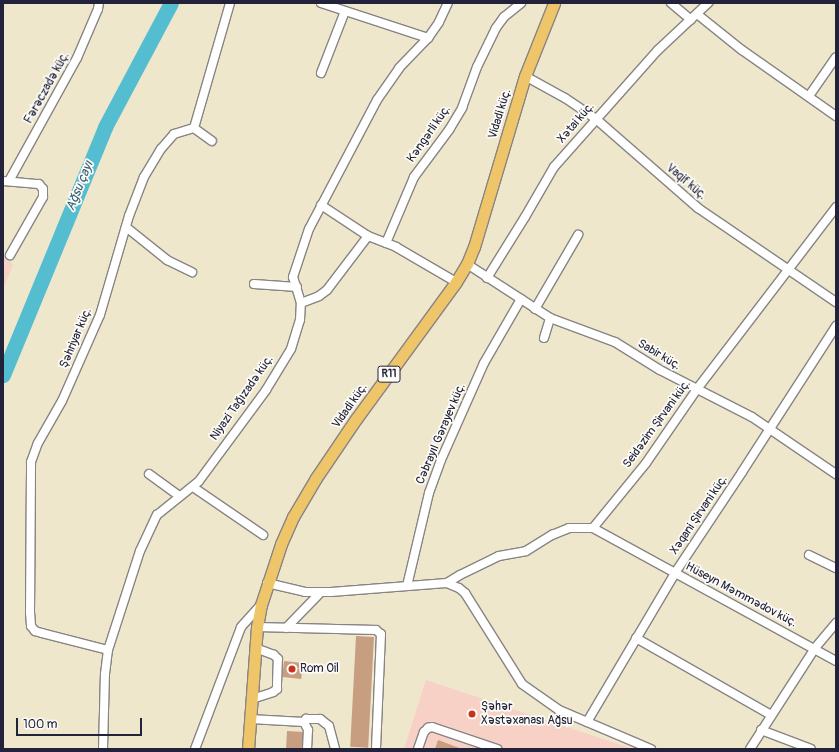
<!DOCTYPE html>
<html>
<head>
<meta charset="utf-8">
<style>
	body { margin:0 }
	#map { position:relative; width:839px; height:752px; overflow:hidden; background:#eee7cc; font-family:Pangolin,sans-serif }
	div>[style] { position:absolute }
	[style*='--x'] { left:calc(var(--x)*1px); top:calc(var(--y)*1px); width:calc(var(--w)*1px); rotate:calc(var(--a)*1deg) }
	.built>* { inset:0; background:#f7d1c6 }
	.river>* { height:15px; margin:-7.5px; padding:0 7.5px; transform-origin:7.5px; border-radius:7.5px; background:#54bed0 }
	.building>* { inset:0; background:#c89e81; transform-origin:0 0 }
	.roads { filter:drop-shadow(1px 0 #888484) drop-shadow(-1px 0 #888484) drop-shadow(0 1px #888484) drop-shadow(0 -1px #888484) }
	.minor>* { height:8px; margin:-4px; padding:0 4px; transform-origin:4px; border-radius:4px; background:#fff }
	.major>* { height:11px; margin:-5.5px; padding:0 5.5px; transform-origin:5.5px; border-radius:5.5px; background:#eec569 }
	.dots>* { width:11px; height:11px; translate:-50% -50%; box-sizing:border-box; border:2px solid #fdfcf7; border-radius:50% }
	span { translate:-50% -50%; white-space:nowrap; text-align:center; line-height:1.15; -webkit-text-stroke:3.5px #fdfcf7; paint-order:stroke }
	.shield-label span { padding:1px 3px; background:#fdfcf7; border:1px solid; border-radius:3px; -webkit-text-stroke-width:0 }
	.shield-label { font-size:11px; color:#22223b; font-weight:700 }
	.street-label { font-size:12px; color:#22223b }
	.poi-label { font-size:12px; color:#22223b }
	.left { translate:0 -50%; text-align:left }
	.water-label { font-size:13px; color:#366077; font-style:italic }
	.frame { position:absolute; inset:0; border:4px solid #22223b; pointer-events:none }
	.scale { position:absolute; left:16px; top:718px; width:126px; height:18px; box-sizing:border-box; border:2px solid #22223b; border-top:0; padding-left:5px; font-size:12px; line-height:14px; white-space:nowrap; color:#22223b; -webkit-text-stroke:3px #fdfcf7; paint-order:stroke }
</style>
</head>
<body>
<div id="map">
	<div class="built">
		<i style="clip-path:polygon(3px 254px,13px 265px,3px 289px)"></i>
		<i style="clip-path:polygon(426px 680px,630px 748px,404px 749px)"></i>
	</div>
	<div class="river">
		<i style="--x:3;--y:375;--w:268;--a:-67.6"></i>
		<i style="--x:105;--y:127;--w:140;--a:-62"></i>
	</div>
	<div class="building">
		<i style="left:356px;top:636px;width:18px;height:111px;rotate:3deg"></i>
		<i style="left:284px;top:661px;width:19px;height:16px;rotate:6deg"></i>
		<i style="left:287px;top:731px;width:17px;height:18px;rotate:3deg"></i>
		<i style="clip-path:polygon(438px 740px,462px 749px,435px 749px)"></i>
	</div>
	<div class="roads">
		<div class="minor">
			<i style="--x:321;--y:3;--w:113;--a:18.1"></i>
			<i style="--x:671;--y:3;--w:26;--a:40"></i>
			<i style="--x:697;--y:14;--w:58;--a:38.7"></i>
			<i style="--x:742;--y:50;--w:115;--a:35.1"></i>
			<i style="--x:321;--y:73;--w:66;--a:-68.8"></i>
			<i style="--x:525;--y:76;--w:46;--a:28.8"></i>
			<i style="--x:565;--y:98;--w:37;--a:34"></i>
			<i style="--x:596;--y:119;--w:135;--a:41.1"></i>
			<i style="--x:698;--y:208;--w:167;--a:34.3"></i>
			<i style="--x:809;--y:96;--w:47;--a:-55.3"></i>
			<i style="--x:194;--y:128;--w:22;--a:36"></i>
			<i style="--x:3;--y:181;--w:36;--a:5"></i>
			<i style="--x:39;--y:184;--w:6;--a:51"></i>
			<i style="--x:43;--y:189;--w:8;--a:90"></i>
			<i style="--x:43;--y:197;--w:67;--a:119.6"></i>
			<i style="--x:9;--y:181;--w:141;--a:-61.1"></i>
			<i style="--x:77;--y:58;--w:53;--a:-66.8"></i>
			<i style="--x:98;--y:9;--w:6;--a:-81"></i>
			<i style="--x:321;--y:205;--w:56;--a:33.4"></i>
			<i style="--x:368;--y:236;--w:30;--a:21"></i>
			<i style="--x:396;--y:247;--w:69;--a:30.3"></i>
			<i style="--x:126;--y:227;--w:53;--a:38.8"></i>
			<i style="--x:167;--y:260;--w:28;--a:26"></i>
			<i style="--x:386;--y:243;--w:72;--a:-67"></i>
			<i style="--x:414;--y:177;--w:59;--a:-53.3"></i>
			<i style="--x:449;--y:130;--w:26;--a:-59"></i>
			<i style="--x:462;--y:108;--w:44;--a:-69.9"></i>
			<i style="--x:477;--y:67;--w:43;--a:-64"></i>
			<i style="--x:496;--y:28;--w:14;--a:-54"></i>
			<i style="--x:504;--y:17;--w:22;--a:-39"></i>
			<i style="--x:467;--y:264;--w:99;--a:33"></i>
			<i style="--x:550;--y:318;--w:69;--a:20.3"></i>
			<i style="--x:615;--y:342;--w:53;--a:31.9"></i>
			<i style="--x:660;--y:370;--w:103;--a:27.1"></i>
			<i style="--x:752;--y:417;--w:102;--a:34.2"></i>
			<i style="--x:487;--y:278;--w:72;--a:-58.1"></i>
			<i style="--x:525;--y:217;--w:58;--a:-59.9"></i>
			<i style="--x:554;--y:167;--w:157;--a:-48.4"></i>
			<i style="--x:658;--y:50;--w:69;--a:-43.2"></i>
			<i style="--x:254;--y:284;--w:43;--a:4"></i>
			<i style="--x:301;--y:303;--w:19;--a:-21"></i>
			<i style="--x:319;--y:296;--w:10;--a:-37"></i>
			<i style="--x:327;--y:290;--w:68;--a:-52.8"></i>
			<i style="--x:535;--y:309;--w:86;--a:-59.8"></i>
			<i style="--x:544;--y:338;--w:21;--a:-73"></i>
			<i style="--x:149;--y:474;--w:37;--a:36"></i>
			<i style="--x:193;--y:487;--w:85;--a:34.4"></i>
			<i style="--x:593;--y:528;--w:277;--a:28.7"></i>
			<i style="--x:809;--y:555;--w:30;--a:26"></i>
			<i style="--x:267;--y:583;--w:39;--a:13"></i>
			<i style="--x:305;--y:592;--w:26;--a:0"></i>
			<i style="--x:331;--y:592;--w:116;--a:-4.4"></i>
			<i style="--x:447;--y:583;--w:13;--a:23"></i>
			<i style="--x:459;--y:588;--w:8;--a:40"></i>
			<i style="--x:465;--y:593;--w:107;--a:57.9"></i>
			<i style="--x:522;--y:684;--w:45;--a:35.1"></i>
			<i style="--x:559;--y:710;--w:100;--a:23"></i>
			<i style="--x:447;--y:583;--w:15;--a:-32"></i>
			<i style="--x:460;--y:575;--w:43;--a:-26"></i>
			<i style="--x:499;--y:556;--w:27;--a:-10"></i>
			<i style="--x:526;--y:551;--w:31;--a:-32"></i>
			<i style="--x:552;--y:535;--w:18;--a:-22"></i>
			<i style="--x:569;--y:528;--w:24;--a:0"></i>
			<i style="--x:593;--y:528;--w:84;--a:-50.8"></i>
			<i style="--x:646;--y:463;--w:90;--a:-55.4"></i>
			<i style="--x:697;--y:389;--w:229;--a:-52.6"></i>
			<i style="--x:407;--y:586;--w:96;--a:-76.7"></i>
			<i style="--x:429;--y:493;--w:35;--a:-70"></i>
			<i style="--x:441;--y:460;--w:106;--a:-66.1"></i>
			<i style="--x:484;--y:363;--w:74;--a:-60"></i>
			<i style="--x:257;--y:627;--w:119;--a:1.4"></i>
			<i style="--x:376;--y:630;--w:6;--a:39"></i>
			<i style="--x:381;--y:634;--w:115;--a:92.5"></i>
			<i style="--x:286;--y:628;--w:50;--a:-45.8"></i>
			<i style="--x:636;--y:638;--w:155;--a:29.7"></i>
			<i style="--x:108;--y:650;--w:68;--a:-165.6"></i>
			<i style="--x:42;--y:633;--w:7;--a:-164"></i>
			<i style="--x:35;--y:631;--w:6;--a:-129"></i>
			<i style="--x:31;--y:626;--w:13;--a:-94"></i>
			<i style="--x:30;--y:613;--w:151;--a:-89.6"></i>
			<i style="--x:31;--y:462;--w:20;--a:-70"></i>
			<i style="--x:38;--y:443;--w:48;--a:-60.3"></i>
			<i style="--x:62;--y:401;--w:94;--a:-66.2"></i>
			<i style="--x:100;--y:315;--w:103;--a:-73.7"></i>
			<i style="--x:129;--y:216;--w:42;--a:-69"></i>
			<i style="--x:144;--y:177;--w:33;--a:-59"></i>
			<i style="--x:161;--y:149;--w:20;--a:-49"></i>
			<i style="--x:174;--y:134;--w:21;--a:-17"></i>
			<i style="--x:194;--y:128;--w:130;--a:-73.9"></i>
			<i style="--x:252;--y:699;--w:22;--a:-18"></i>
			<i style="--x:273;--y:692;--w:5;--a:-37"></i>
			<i style="--x:277;--y:689;--w:5;--a:-90"></i>
			<i style="--x:277;--y:684;--w:25;--a:-88"></i>
			<i style="--x:278;--y:659;--w:6;--a:-135"></i>
			<i style="--x:274;--y:655;--w:19;--a:-159"></i>
			<i style="--x:250;--y:719;--w:54;--a:3.2"></i>
			<i style="--x:304;--y:722;--w:9;--a:63"></i>
			<i style="--x:308;--y:730;--w:19;--a:93"></i>
			<i style="--x:304;--y:722;--w:4;--a:-56"></i>
			<i style="--x:306;--y:719;--w:14;--a:0"></i>
			<i style="--x:320;--y:719;--w:11;--a:38"></i>
			<i style="--x:329;--y:726;--w:24;--a:75"></i>
			<i style="--x:587;--y:722;--w:173;--a:-59.4"></i>
			<i style="--x:675;--y:573;--w:121;--a:-56.4"></i>
			<i style="--x:742;--y:472;--w:174;--a:-57.2"></i>
			<i style="--x:761;--y:730;--w:53;--a:20.8"></i>
			<i style="--x:103;--y:749;--w:75;--a:-88.5"></i>
			<i style="--x:105;--y:674;--w:24;--a:-83"></i>
			<i style="--x:108;--y:650;--w:104;--a:-72.1"></i>
			<i style="--x:140;--y:551;--w:40;--a:-65"></i>
			<i style="--x:157;--y:515;--w:54;--a:-39"></i>
			<i style="--x:199;--y:481;--w:113;--a:-53.6"></i>
			<i style="--x:266;--y:390;--w:48;--a:-58.6"></i>
			<i style="--x:291;--y:349;--w:30;--a:-73"></i>
			<i style="--x:300;--y:320;--w:17;--a:-87"></i>
			<i style="--x:301;--y:303;--w:27;--a:-107"></i>
			<i style="--x:293;--y:277;--w:51;--a:-71.6"></i>
			<i style="--x:309;--y:229;--w:146;--a:-62.2"></i>
			<i style="--x:377;--y:100;--w:39;--a:-55"></i>
			<i style="--x:399;--y:68;--w:42;--a:-46"></i>
			<i style="--x:428;--y:38;--w:19;--a:-55"></i>
			<i style="--x:439;--y:22;--w:21;--a:-65"></i>
			<i style="--x:195;--y:749;--w:130;--a:-69.3"></i>
			<i style="--x:241;--y:627;--w:30;--a:-48"></i>
			<i style="--x:418;--y:749;--w:18;--a:-71"></i>
			<i style="--x:424;--y:732;--w:6;--a:-45"></i>
			<i style="--x:428;--y:728;--w:4;--a:-14"></i>
			<i style="--x:432;--y:727;--w:69;--a:18.7"></i>
			<i style="--x:750;--y:749;--w:120;--a:-57.2"></i>
			<i style="--x:815;--y:648;--w:33;--a:-50"></i>
		</div>
		<div class="major">
			<i style="--x:248;--y:749;--w:122;--a:-85.8"></i>
			<i style="--x:257;--y:627;--w:22;--a:-80"></i>
			<i style="--x:261;--y:605;--w:64;--a:-71.8"></i>
			<i style="--x:281;--y:544;--w:30;--a:-66"></i>
			<i style="--x:293;--y:517;--w:45;--a:-59.5"></i>
			<i style="--x:316;--y:478;--w:71;--a:-55.9"></i>
			<i style="--x:356;--y:419;--w:170;--a:-53.9"></i>
			<i style="--x:456;--y:282;--w:21;--a:-59"></i>
			<i style="--x:467;--y:264;--w:18;--a:-68"></i>
			<i style="--x:474;--y:247;--w:178;--a:-73.4"></i>
			<i style="--x:525;--y:76;--w:79;--a:-68.3"></i>
		</div>
	</div>
	<div class="dots">
		<i style="left:292px;top:669px;background:#c8321e"></i>
		<i style="left:472px;top:714px;background:#c8321e"></i>
	</div>
	<div class="shield-label">
		<span style="left:389px;top:374px">R11</span>
	</div>
	<div class="street-label">
		<span style="left:47px;top:88px;rotate:-61deg">Fərəczadə küç.</span>
		<span style="left:500px;top:114px;rotate:-73deg">Vidadi küç.</span>
		<span style="left:576px;top:123px;rotate:-49deg">Xətai küç.</span>
		<span style="left:429px;top:134px;rotate:-55deg">Kəngərli küç.</span>
		<span style="left:686px;top:182px;rotate:40deg">Vaqif küç.</span>
		<span style="left:76px;top:338px;rotate:-67deg">Şəhriyar küç.</span>
		<span style="left:659px;top:355px;rotate:31deg">Sabir küç.</span>
		<span style="left:242px;top:398px;rotate:-55deg">Niyazi Tağızadə küç.</span>
		<span style="left:350px;top:406px;rotate:-55deg">Vidadi küç.</span>
		<span style="left:657px;top:424px;rotate:-54deg">Seidəzim Şirvani küç.</span>
		<span style="left:441px;top:434px;rotate:-67deg">Cəbrayıl Gərayev küç.</span>
		<span style="left:699px;top:515px;rotate:-56deg">Xəqani Şirvani küç.</span>
		<span style="left:741px;top:595px;rotate:28deg">Hüseyn Məmmədov küç.</span>
	</div>
	<div class="poi-label">
		<span class="left" style="left:300px;top:669px">Rom Oil</span>
		<span class="left" style="left:481px;top:714px">Şəhər<br>Xəstəxanası Ağsu</span>
	</div>
	<div class="water-label">
		<span style="left:80px;top:186px;rotate:-68deg">Ağsu çayı</span>
	</div>
	<div class="frame"></div>
	<div class="scale">100 m</div>
</div>
</body>
</html>
